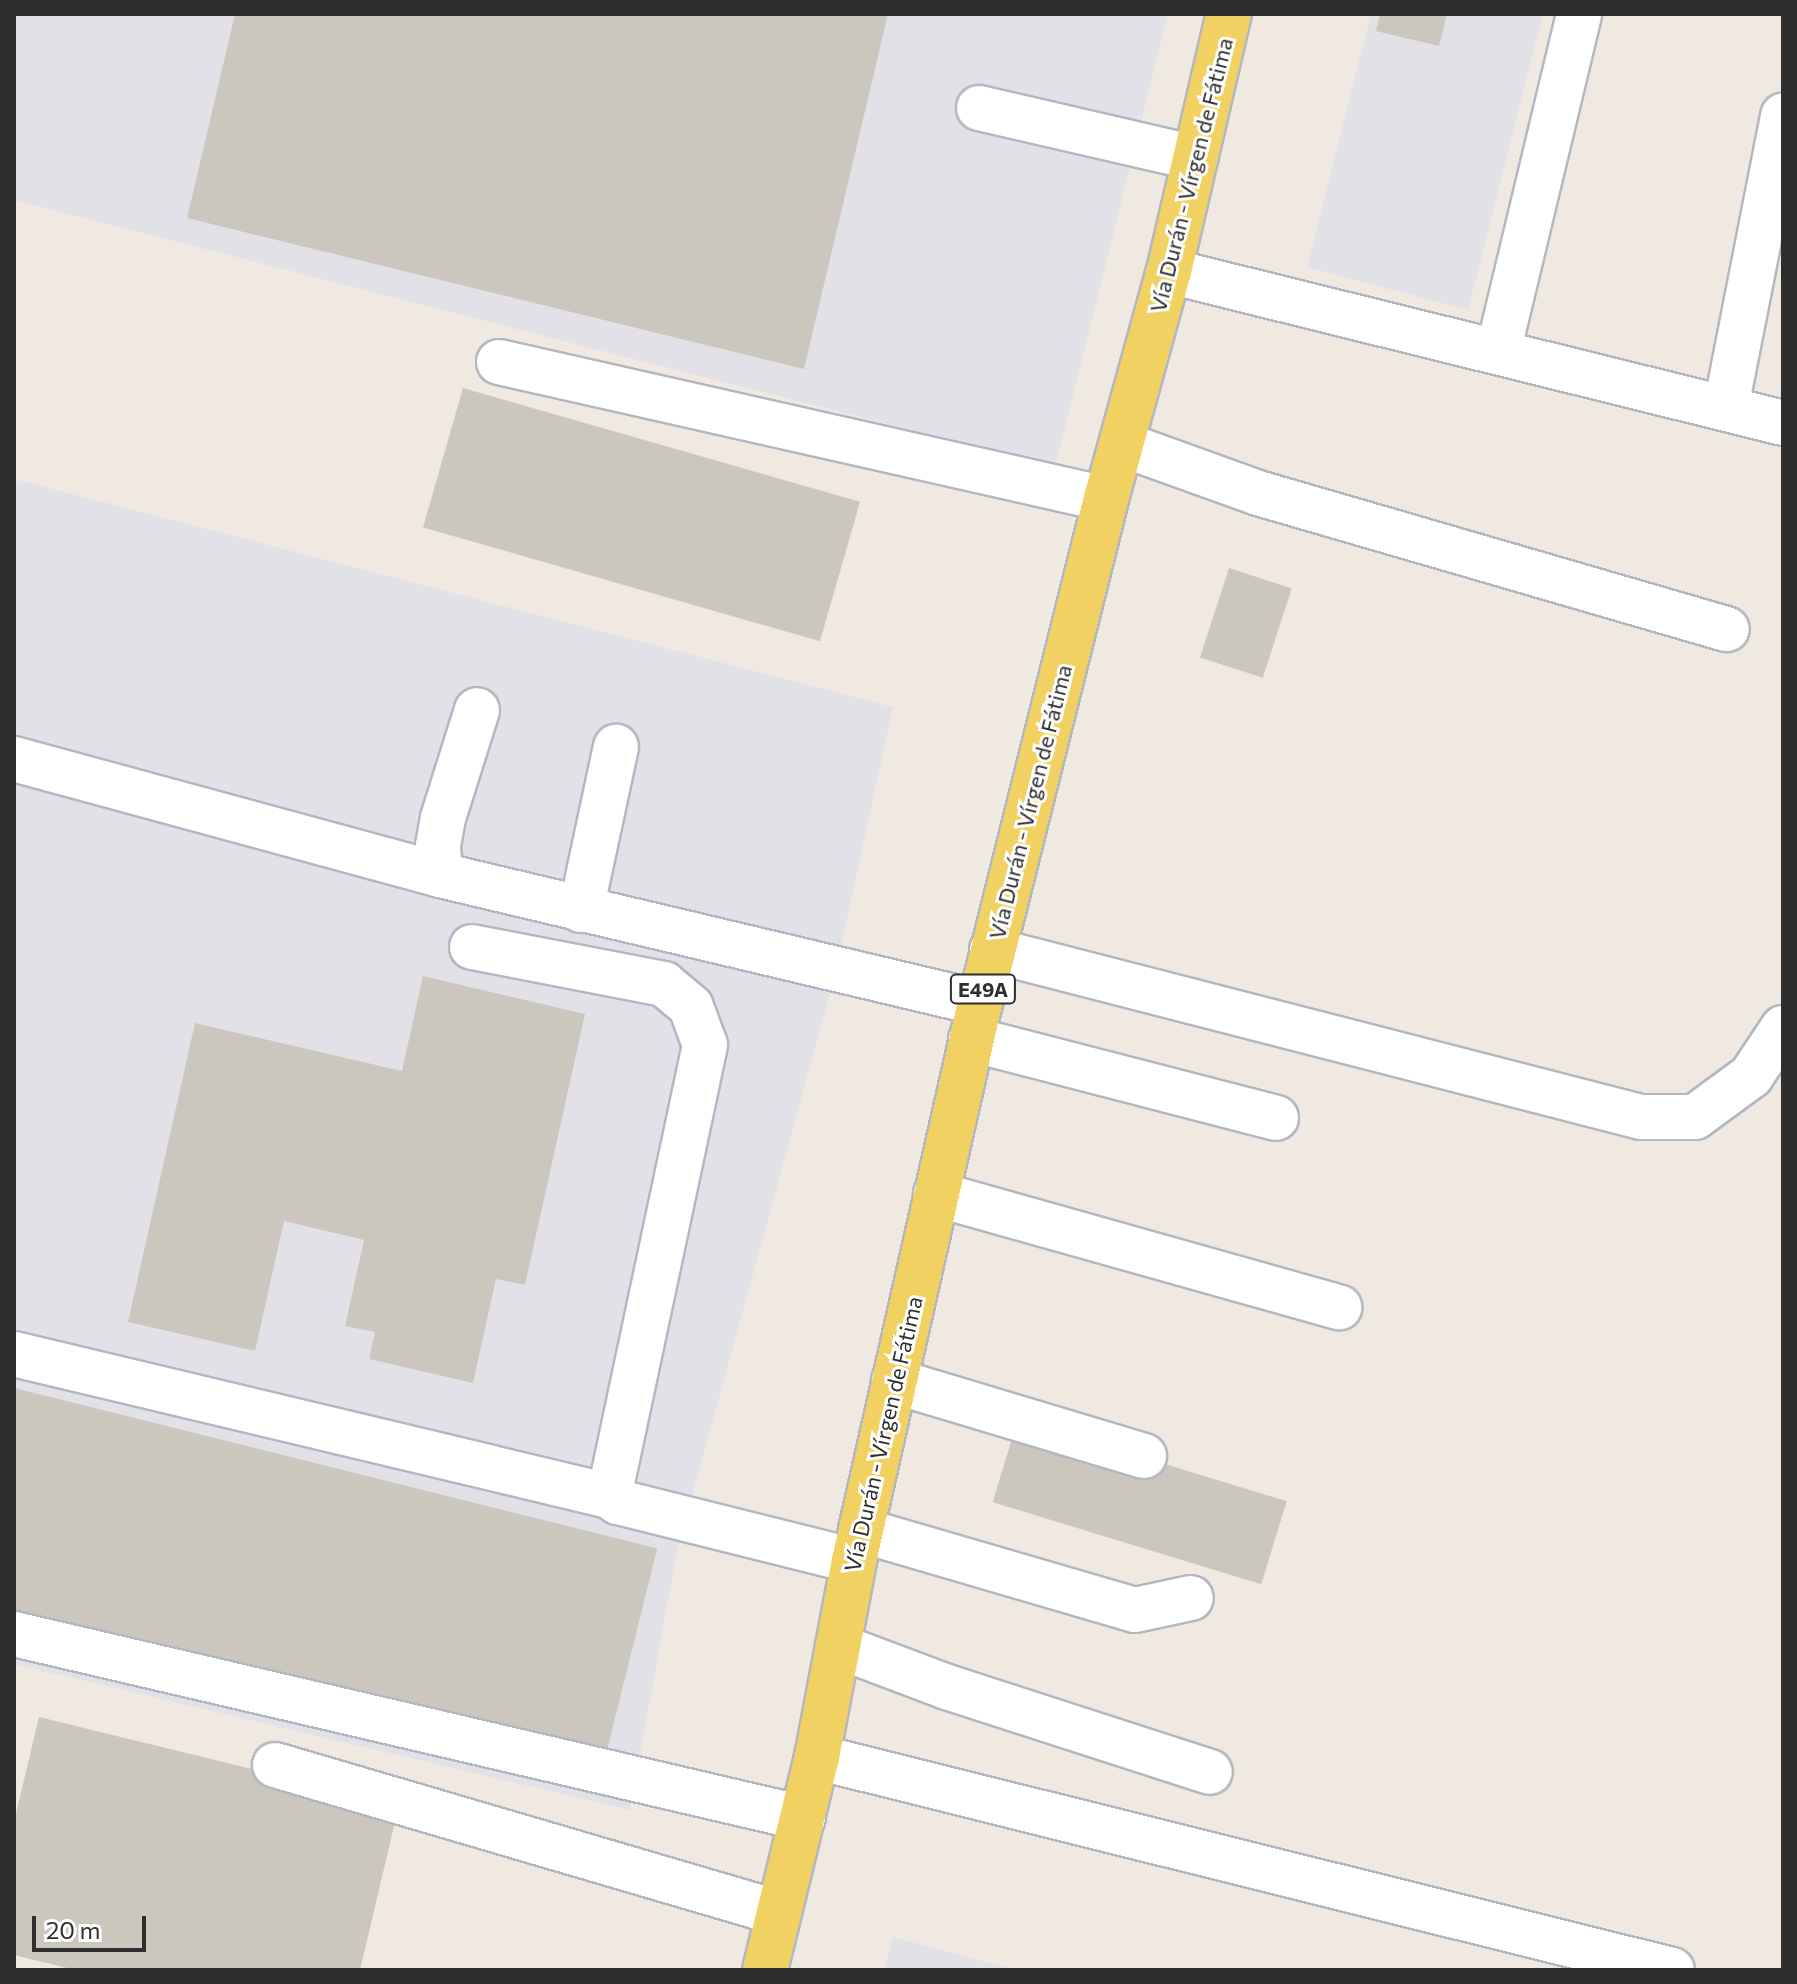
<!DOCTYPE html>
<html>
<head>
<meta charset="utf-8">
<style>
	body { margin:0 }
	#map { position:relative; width:1797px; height:1984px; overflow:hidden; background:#efe9e1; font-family:Commissioner,sans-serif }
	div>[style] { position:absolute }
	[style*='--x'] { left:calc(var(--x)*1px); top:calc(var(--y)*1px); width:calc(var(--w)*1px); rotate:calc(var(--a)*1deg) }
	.industrial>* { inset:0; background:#e3e1e8 }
	.building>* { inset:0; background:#cbc7bf; transform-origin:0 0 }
	.roads { filter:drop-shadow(2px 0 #b4b7c1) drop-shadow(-2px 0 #b4b7c1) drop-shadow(0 2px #b4b7c1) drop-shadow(0 -2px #b4b7c1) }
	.minor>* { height:44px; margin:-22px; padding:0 22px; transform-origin:22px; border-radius:22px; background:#fff }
	.major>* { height:44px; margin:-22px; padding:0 22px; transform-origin:22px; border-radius:22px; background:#f2d163 }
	span { translate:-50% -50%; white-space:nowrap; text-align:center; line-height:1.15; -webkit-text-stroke:6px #fff; paint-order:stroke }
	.shield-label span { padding:2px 6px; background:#fff; border:2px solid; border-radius:6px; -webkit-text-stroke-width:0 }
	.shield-label { font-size:20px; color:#2e2e2e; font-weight:700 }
	.street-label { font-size:22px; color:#2e2e2e }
	.frame { position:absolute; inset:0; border:16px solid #2e2e2e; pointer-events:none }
	.scale { position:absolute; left:32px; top:1916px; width:114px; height:36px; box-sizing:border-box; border:4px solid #2e2e2e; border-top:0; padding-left:10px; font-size:24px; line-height:28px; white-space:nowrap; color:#2e2e2e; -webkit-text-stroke:6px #fff; paint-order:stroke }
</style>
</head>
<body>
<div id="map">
	<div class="industrial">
		<i style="clip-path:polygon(14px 14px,1168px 14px,1055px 467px,14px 200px)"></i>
		<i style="clip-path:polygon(1371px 14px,1543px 14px,1468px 310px,1307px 267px)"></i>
		<i style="clip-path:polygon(14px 479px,893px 707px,834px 979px,677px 1551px,630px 1810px,14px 1664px)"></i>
		<i style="clip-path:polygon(893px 1937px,1016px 1970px,884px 1970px)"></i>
	</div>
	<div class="building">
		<i style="clip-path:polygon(235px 14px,888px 14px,804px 369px,187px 218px)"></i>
		<i style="clip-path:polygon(1380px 14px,1447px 14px,1439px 46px,1376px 31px)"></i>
		<i style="left:463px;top:388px;width:413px;height:145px;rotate:16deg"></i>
		<i style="left:1229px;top:568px;width:66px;height:94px;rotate:18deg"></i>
		<i style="clip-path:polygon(423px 976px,585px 1014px,525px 1285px,496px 1279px,473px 1383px,369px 1359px,375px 1332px,345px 1326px,364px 1240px,284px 1221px,255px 1351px,128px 1322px,195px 1023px,402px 1071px)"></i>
		<i style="left:14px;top:1388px;width:663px;height:217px;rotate:14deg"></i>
		<i style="left:1018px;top:1419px;width:281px;height:87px;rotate:17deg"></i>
		<i style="clip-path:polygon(39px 1717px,399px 1805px,360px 1970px,75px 1970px,14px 1955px,14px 1822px)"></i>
	</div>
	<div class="roads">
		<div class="minor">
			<i style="--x:979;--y:108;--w:222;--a:13"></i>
			<i style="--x:1169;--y:271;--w:633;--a:13.9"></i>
			<i style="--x:1498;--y:352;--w:348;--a:-76.5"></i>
			<i style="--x:499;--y:362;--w:622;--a:12.72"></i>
			<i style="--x:1726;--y:407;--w:297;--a:-78.9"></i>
			<i style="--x:1122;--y:444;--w:145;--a:19.8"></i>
			<i style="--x:1258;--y:493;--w:488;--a:16.2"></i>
			<i style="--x:14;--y:759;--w:442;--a:15.2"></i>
			<i style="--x:440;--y:875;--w:555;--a:13.34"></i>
			<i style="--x:440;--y:875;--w:29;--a:-94"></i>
			<i style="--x:438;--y:846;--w:28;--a:-80"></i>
			<i style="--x:443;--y:818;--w:113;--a:-72.5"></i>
			<i style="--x:581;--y:910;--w:167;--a:-77.9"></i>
			<i style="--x:472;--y:947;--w:196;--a:10.9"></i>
			<i style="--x:664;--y:984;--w:35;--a:40"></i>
			<i style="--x:691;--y:1007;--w:40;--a:69.8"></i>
			<i style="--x:705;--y:1045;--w:461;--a:102"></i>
			<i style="--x:992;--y:950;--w:670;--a:14.43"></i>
			<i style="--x:1641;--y:1117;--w:54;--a:0"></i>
			<i style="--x:1695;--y:1117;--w:69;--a:-36.2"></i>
			<i style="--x:1751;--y:1076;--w:58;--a:-56.3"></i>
			<i style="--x:971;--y:1039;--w:315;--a:14.5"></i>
			<i style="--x:936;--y:1194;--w:419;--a:15.7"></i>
			<i style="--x:14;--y:1354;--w:612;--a:13.42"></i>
			<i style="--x:609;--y:1496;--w:11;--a:34"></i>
			<i style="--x:618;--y:1502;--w:243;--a:14"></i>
			<i style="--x:894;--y:1381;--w:261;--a:16.7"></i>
			<i style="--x:861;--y:1530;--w:285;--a:16.3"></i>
			<i style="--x:1135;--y:1610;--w:57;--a:-12.1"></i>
			<i style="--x:14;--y:1634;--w:810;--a:13.13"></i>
			<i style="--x:838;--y:1646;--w:116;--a:20.6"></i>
			<i style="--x:947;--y:1687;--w:276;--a:17.9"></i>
			<i style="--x:817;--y:1757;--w:881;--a:13.99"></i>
			<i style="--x:275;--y:1765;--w:525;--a:16.36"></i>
		</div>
		<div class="major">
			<i style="--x:765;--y:1970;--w:219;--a:-76.3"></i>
			<i style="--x:817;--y:1757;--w:199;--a:-79.3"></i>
			<i style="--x:854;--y:1561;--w:572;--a:-77.28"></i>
			<i style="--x:980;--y:1003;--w:520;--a:-75.96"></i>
			<i style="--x:1106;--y:499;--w:237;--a:-74.6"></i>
			<i style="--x:1169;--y:271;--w:264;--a:-76.9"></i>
		</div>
	</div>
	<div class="shield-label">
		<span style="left:983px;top:989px">E49A</span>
	</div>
	<div class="street-label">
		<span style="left:1191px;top:175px;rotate:-76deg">Vía Durán - Vírgen de Fátima</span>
		<span style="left:1030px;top:802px;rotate:-76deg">Vía Durán - Vírgen de Fátima</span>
		<span style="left:883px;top:1434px;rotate:-77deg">Vía Durán - Vírgen de Fátima</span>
	</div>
	<div class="frame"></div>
	<div class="scale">20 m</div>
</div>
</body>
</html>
